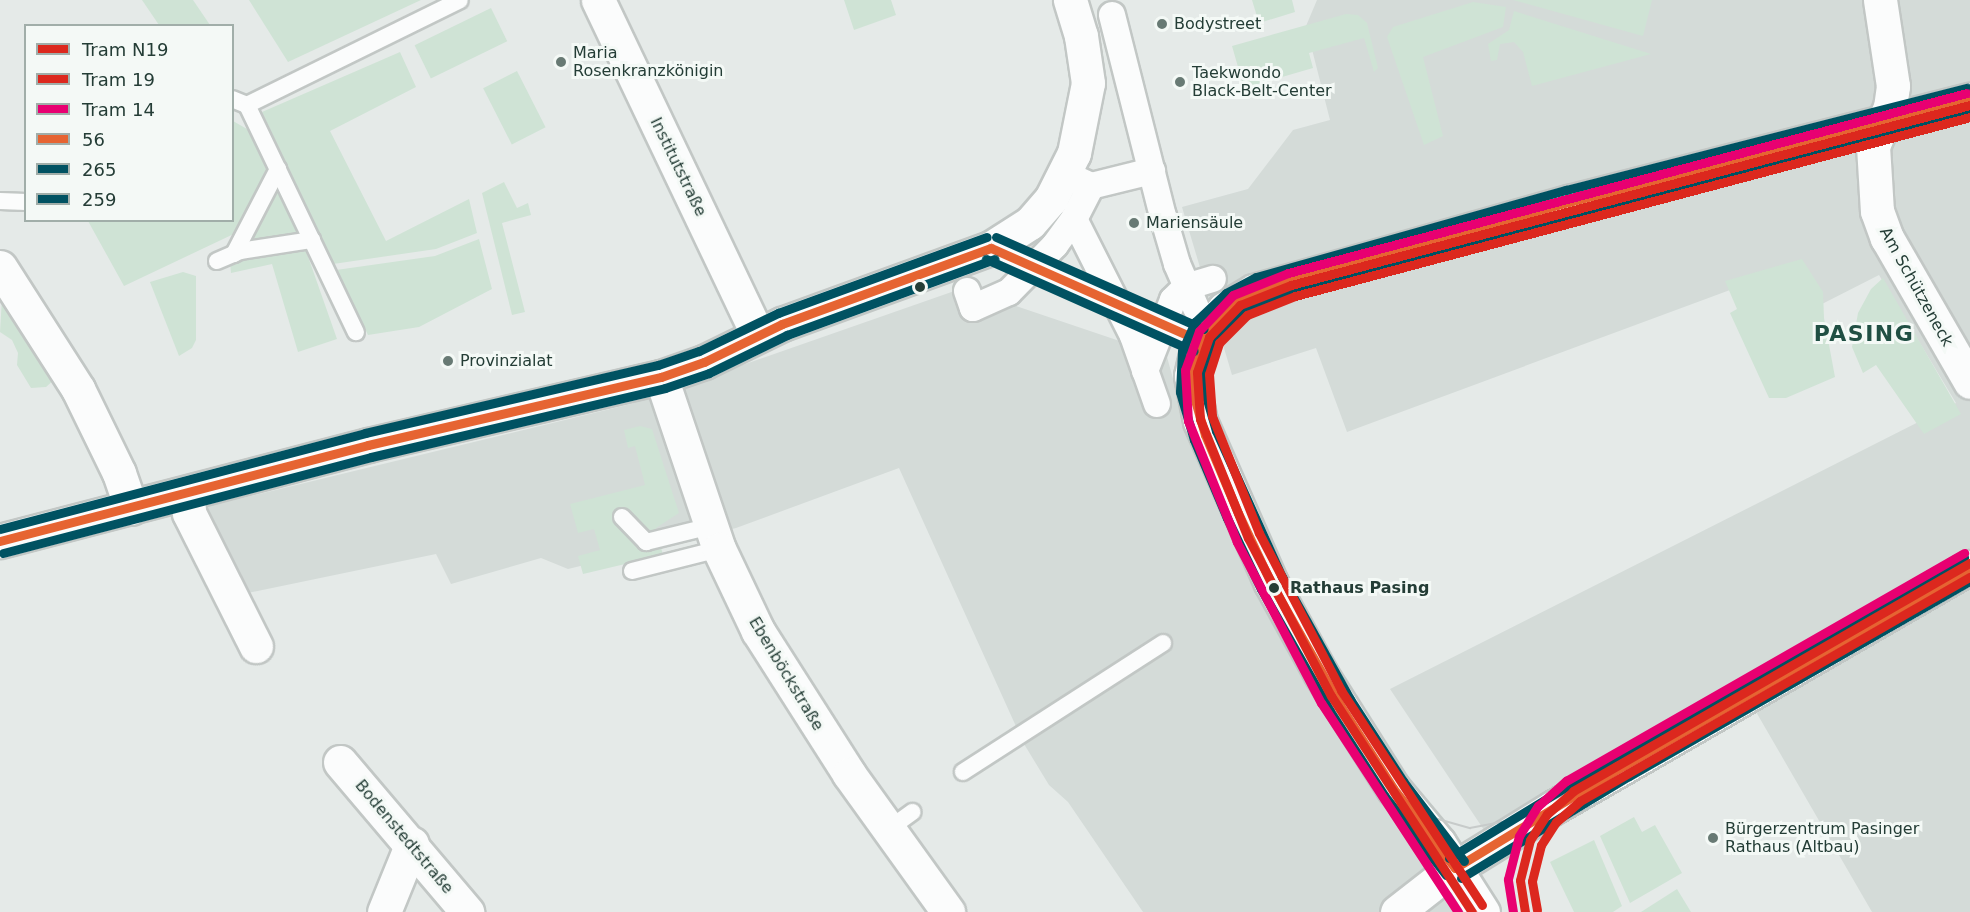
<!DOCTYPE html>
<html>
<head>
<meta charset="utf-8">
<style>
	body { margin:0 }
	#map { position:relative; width:1970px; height:912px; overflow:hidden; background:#e5eae8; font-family:"DejaVu Sans",sans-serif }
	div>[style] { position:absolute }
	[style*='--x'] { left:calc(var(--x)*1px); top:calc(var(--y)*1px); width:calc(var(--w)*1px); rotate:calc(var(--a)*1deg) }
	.built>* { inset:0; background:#d4dbd8 }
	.green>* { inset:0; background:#cfe3d5; transform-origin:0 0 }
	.roads { filter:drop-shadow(2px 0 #c2c7c5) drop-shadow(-2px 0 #c2c7c5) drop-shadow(0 2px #c2c7c5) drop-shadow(0 -2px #c2c7c5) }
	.service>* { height:16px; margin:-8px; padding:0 8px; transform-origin:8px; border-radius:8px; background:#fbfcfc }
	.pedestrian>* { height:26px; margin:-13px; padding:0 13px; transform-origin:13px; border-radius:13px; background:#fbfcfc }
	.minor>* { height:33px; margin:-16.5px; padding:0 16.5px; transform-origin:16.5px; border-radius:16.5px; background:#fbfcfc }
	.secondary>* { height:33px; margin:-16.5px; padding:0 16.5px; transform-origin:16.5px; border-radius:16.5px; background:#fbfcfc }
	.tram>* { height:1.5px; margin:-0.75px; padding:0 0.75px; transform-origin:0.75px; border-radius:0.75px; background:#c7cbca }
	.bus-1>* { height:9px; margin:-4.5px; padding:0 4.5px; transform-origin:4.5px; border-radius:4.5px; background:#e66432 }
	.bus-2>* { height:9px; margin:-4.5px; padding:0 4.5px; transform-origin:4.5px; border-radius:4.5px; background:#005262 }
	.bus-3>* { height:9px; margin:-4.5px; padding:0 4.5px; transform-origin:4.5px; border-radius:4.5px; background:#005262 }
	.tram-1>* { height:9px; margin:-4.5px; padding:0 4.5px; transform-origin:4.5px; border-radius:4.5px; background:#dc281e }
	.tram-2>* { height:9px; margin:-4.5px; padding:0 4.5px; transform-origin:4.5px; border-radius:4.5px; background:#dc281e }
	.tram-3>* { height:9px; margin:-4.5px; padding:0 4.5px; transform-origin:4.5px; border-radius:4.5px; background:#e80071 }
	.dots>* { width:16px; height:16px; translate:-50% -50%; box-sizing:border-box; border:3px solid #f4f9f6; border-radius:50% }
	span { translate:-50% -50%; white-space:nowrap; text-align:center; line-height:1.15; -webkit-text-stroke:6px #f4f9f6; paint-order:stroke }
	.poi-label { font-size:16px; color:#243d36 }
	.left { translate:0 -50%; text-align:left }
	.street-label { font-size:16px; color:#243d36 }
	.stop-label { font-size:16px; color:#243d36; font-weight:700 }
	.district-label { font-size:22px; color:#204f43; font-weight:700; letter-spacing:1.5px }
	.legend { position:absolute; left:24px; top:24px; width:210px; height:198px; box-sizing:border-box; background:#f4f9f6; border:2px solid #a1aea9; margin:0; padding:8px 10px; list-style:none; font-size:18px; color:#243d36 }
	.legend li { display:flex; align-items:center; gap:12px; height:30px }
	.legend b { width:30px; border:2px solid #a1aea9 }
</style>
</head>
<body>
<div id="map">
	<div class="built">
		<i style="clip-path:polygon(1317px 0,1970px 0,1970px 912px,1872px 912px,1752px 705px,1498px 851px,1390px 689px,1956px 403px,1879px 275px,1822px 304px,1792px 267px,1347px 432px,1316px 348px,1232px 375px,1182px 207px,1248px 189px,1293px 130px,1330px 120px,1306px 26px)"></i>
		<i style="clip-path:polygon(963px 288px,1167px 357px,1189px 436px,1310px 680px,1454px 912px,1143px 912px,1068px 802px,1049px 785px,1024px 744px,899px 468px,736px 528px,568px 569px,541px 558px,451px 584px,436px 554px,233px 596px,201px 508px,631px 404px)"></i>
	</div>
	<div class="green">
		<i style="clip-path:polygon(142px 0,193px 0,210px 25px,159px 25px)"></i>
		<i style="clip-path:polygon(249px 0,421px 0,288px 62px)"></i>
		<i style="clip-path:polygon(844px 0,891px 0,896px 15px,854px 30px)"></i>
		<i style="clip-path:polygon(1252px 0,1292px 0,1295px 12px,1259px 23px)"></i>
		<i style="clip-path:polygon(1513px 0,1652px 0,1643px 36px)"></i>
		<i style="clip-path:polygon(1473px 2px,1506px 7px,1503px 27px,1423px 57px,1443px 136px,1424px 145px,1387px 37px,1393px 27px)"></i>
		<i style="left:491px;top:8px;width:37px;height:85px;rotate:64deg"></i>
		<i style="clip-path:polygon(1514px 11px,1651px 54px,1532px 86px,1523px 52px,1514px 42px,1500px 44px,1497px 60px,1491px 61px,1488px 44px,1509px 30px)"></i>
		<i style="clip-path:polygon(1346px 14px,1358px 15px,1367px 23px,1378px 68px,1374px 72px,1364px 38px,1309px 53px,1313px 68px,1244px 88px,1232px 46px)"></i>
		<i style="clip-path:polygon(400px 52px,416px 87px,330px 131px,386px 241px,469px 199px,477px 233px,436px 249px,333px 264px,262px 112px)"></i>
		<i style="left:517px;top:71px;width:63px;height:38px;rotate:63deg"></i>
		<i style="clip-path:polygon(233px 121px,254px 133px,272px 170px,240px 231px,124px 286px,88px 221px,232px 220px)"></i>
		<i style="clip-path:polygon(277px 178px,304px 234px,258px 244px,252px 240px,250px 232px)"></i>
		<i style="clip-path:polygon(504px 182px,517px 208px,528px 203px,531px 215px,502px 223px,525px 312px,512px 315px,482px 193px)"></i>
		<i style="clip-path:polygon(479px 239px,492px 289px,419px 327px,368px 335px,336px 270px,435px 256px)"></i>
		<i style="clip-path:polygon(305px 248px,337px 339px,298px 352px,272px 264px,231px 273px,230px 262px)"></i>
		<i style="clip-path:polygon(1802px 259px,1823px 292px,1824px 318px,1835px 377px,1786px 398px,1769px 398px,1730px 313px,1737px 309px,1725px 281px)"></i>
		<i style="clip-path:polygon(183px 272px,196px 276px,196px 340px,192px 348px,179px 356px,150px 282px)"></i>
		<i style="clip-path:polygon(1883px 278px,1961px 414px,1924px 434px,1876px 365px,1863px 373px,1852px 347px,1858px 313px,1871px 289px)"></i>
		<i style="clip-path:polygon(2px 298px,56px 378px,46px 387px,31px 388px,17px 365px,18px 353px,12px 340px,0 332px)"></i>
		<i style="clip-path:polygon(640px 426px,652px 429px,679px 513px,656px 528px,663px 555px,583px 574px,578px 556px,600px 550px,594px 529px,578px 533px,570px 504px,645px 485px,635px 446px,628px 448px,624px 430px)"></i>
		<i style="clip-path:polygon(1634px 817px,1642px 832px,1655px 825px,1682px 873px,1630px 903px,1600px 836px)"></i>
		<i style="clip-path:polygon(1594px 840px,1622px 906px,1613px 912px,1574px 912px,1550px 862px)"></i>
		<i style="clip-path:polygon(1677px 889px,1691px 912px,1641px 912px)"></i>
	</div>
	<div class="roads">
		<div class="service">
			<i style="--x:232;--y:99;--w:16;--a:22"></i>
			<i style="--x:247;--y:105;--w:252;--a:64.4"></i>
			<i style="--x:247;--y:105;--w:237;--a:-26.2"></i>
			<i style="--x:0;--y:201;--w:26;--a:2"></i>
			<i style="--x:234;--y:254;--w:96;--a:-62.6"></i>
			<i style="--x:217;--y:261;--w:25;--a:-23"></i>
			<i style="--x:240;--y:251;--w:73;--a:-8.7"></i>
			<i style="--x:622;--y:517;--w:35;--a:46"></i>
			<i style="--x:646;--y:542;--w:67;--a:-13.8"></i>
			<i style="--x:632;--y:571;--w:90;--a:-14.2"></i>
			<i style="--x:963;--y:772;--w:238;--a:-32.8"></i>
			<i style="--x:889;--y:829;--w:29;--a:-36"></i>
		</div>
		<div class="pedestrian">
			<i style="--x:1112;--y:15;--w:207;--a:75.8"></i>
			<i style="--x:1163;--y:216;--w:50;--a:73.7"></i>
			<i style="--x:1177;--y:264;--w:48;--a:66.6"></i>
			<i style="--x:1080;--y:181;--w:12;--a:24"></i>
			<i style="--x:1091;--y:186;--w:63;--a:-13.8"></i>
			<i style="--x:1091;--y:186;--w:37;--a:117"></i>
			<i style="--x:1074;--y:219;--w:131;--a:63.2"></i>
			<i style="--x:1133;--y:336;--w:72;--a:70.6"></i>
			<i style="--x:991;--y:248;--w:227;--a:23.9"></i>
			<i style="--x:967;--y:291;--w:18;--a:71"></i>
			<i style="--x:973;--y:308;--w:39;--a:-24"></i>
			<i style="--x:1009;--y:292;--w:66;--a:-45.6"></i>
			<i style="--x:1055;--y:245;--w:32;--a:-54"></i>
			<i style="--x:1145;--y:371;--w:76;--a:-68.5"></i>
			<i style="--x:1173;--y:300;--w:18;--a:-45"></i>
			<i style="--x:1186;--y:287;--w:28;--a:-17"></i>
		</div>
		<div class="minor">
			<i style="--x:598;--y:0;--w:370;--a:64.5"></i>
			<i style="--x:1880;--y:0;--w:87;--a:81.4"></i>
			<i style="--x:1893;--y:86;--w:21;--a:98"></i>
			<i style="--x:1890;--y:107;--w:43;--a:113.6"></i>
			<i style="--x:1873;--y:146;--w:65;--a:86.5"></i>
			<i style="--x:1877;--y:211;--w:29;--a:70"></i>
			<i style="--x:1887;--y:238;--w:166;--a:60"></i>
			<i style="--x:0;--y:267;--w:145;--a:57.4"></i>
			<i style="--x:78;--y:389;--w:93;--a:64"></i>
			<i style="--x:119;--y:473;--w:37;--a:71"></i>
			<i style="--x:661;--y:377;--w:182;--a:71.4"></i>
			<i style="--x:719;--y:549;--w:91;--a:64.6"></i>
			<i style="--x:758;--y:631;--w:169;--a:57.5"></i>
			<i style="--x:849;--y:774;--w:170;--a:54.3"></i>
			<i style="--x:188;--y:493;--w:20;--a:87"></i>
			<i style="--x:189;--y:513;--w:149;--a:63.3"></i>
			<i style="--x:340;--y:762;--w:197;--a:49.7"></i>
			<i style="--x:384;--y:912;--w:74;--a:-67.9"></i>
			<i style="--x:1397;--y:912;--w:63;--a:-38"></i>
			<i style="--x:1447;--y:873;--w:126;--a:-31.7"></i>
			<i style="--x:1554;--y:807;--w:480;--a:-30"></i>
			<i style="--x:1483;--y:912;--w:82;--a:-122.5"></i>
			<i style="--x:1439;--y:843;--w:72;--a:-129.9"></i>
			<i style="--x:1393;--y:788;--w:135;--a:-122.3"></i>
			<i style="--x:1321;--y:674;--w:104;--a:-118.8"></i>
			<i style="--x:1271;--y:583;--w:177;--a:-113.7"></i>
			<i style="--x:1200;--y:421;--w:46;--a:-101.3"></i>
			<i style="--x:1191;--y:376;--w:37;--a:-77"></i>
			<i style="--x:1199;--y:340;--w:40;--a:-51"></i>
			<i style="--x:1224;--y:309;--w:35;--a:-31"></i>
			<i style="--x:1254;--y:291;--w:327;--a:-15.8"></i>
			<i style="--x:1569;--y:202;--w:414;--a:-14.3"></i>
		</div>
		<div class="secondary">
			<i style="--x:0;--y:541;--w:380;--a:-14.6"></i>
			<i style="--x:368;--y:445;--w:301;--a:-13.1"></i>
			<i style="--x:661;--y:377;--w:46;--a:-19.2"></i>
			<i style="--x:704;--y:362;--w:87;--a:-26"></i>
			<i style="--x:782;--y:324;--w:222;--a:-20"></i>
			<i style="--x:991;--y:248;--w:46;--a:-32.7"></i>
			<i style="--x:1030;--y:223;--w:32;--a:-49"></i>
			<i style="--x:1051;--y:199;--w:51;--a:-63.4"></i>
			<i style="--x:1074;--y:153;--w:71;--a:-78.7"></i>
			<i style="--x:1088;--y:83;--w:48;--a:-98.5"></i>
			<i style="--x:1081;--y:36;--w:38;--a:-107"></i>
		</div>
	</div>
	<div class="tram">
		<i style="--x:1379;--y:770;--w:36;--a:52"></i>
		<i style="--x:1401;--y:798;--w:29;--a:36"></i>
		<i style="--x:1424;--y:815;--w:48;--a:15.8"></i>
		<i style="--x:1470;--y:828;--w:48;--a:-10.8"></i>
		<i style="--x:1517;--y:819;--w:81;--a:-27.8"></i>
	</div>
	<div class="bus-1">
		<i style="--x:991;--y:248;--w:227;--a:23.9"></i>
		<i style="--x:0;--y:541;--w:380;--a:-14.6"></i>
		<i style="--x:368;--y:445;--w:301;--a:-13.1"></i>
		<i style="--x:661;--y:377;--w:46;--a:-19.2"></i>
		<i style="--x:704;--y:362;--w:87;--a:-26"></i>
		<i style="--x:782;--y:324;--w:222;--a:-20"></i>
		<i style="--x:1455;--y:868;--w:101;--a:-127.8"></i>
		<i style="--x:1393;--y:788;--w:98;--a:-122.6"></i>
		<i style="--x:1340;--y:705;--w:140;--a:-119.5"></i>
		<i style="--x:1271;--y:583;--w:77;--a:-115.2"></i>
		<i style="--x:1238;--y:513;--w:85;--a:-112.9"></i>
		<i style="--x:1205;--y:435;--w:47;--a:-106.1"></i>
		<i style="--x:1192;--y:390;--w:36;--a:-87"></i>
		<i style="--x:1194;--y:354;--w:27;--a:-66"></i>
		<i style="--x:1205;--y:329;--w:39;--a:-44"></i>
		<i style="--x:1233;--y:302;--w:29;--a:-27"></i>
		<i style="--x:1259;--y:289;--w:322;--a:-15.7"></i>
		<i style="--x:1569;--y:202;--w:414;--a:-14.3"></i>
		<i style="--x:1455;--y:868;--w:197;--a:-31.3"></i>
		<i style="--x:1623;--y:766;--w:400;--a:-29.8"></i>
	</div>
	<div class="bus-2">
		<i style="--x:986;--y:259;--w:227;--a:23.9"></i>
		<i style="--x:3;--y:553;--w:380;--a:-14.6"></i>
		<i style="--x:371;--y:457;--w:302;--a:-13.2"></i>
		<i style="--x:665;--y:388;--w:46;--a:-18.8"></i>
		<i style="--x:709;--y:373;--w:87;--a:-26"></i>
		<i style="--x:787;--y:335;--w:221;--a:-20.1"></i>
		<i style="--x:1464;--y:861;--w:101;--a:-127.3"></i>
		<i style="--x:1403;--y:781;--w:98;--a:-122.9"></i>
		<i style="--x:1350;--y:699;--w:140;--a:-119.1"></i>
		<i style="--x:1282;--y:577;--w:160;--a:-114.3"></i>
		<i style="--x:1216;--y:431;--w:44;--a:-105.9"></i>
		<i style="--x:1204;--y:389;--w:32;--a:-86"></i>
		<i style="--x:1206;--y:357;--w:23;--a:-67"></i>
		<i style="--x:1215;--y:336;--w:35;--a:-44"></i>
		<i style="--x:1240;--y:312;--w:26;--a:-28"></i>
		<i style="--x:1263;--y:300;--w:321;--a:-15.6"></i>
		<i style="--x:1572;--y:214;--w:411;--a:-14.4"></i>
		<i style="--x:1461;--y:878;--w:197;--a:-31.3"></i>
		<i style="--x:1629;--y:776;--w:393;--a:-29.8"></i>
	</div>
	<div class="bus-3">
		<i style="--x:996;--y:237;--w:227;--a:23.9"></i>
		<i style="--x:0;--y:529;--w:377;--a:-14.7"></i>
		<i style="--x:365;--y:433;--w:301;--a:-13.1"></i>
		<i style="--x:658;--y:365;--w:43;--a:-18.9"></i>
		<i style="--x:699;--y:351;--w:88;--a:-25.7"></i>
		<i style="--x:778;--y:313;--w:222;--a:-20"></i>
		<i style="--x:1449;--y:858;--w:197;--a:-31.3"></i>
		<i style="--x:1617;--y:756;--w:400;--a:-29.8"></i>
		<i style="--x:1446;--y:875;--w:101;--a:-127.8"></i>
		<i style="--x:1384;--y:795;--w:100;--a:-122.7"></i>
		<i style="--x:1330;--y:711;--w:140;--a:-119.5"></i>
		<i style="--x:1261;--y:589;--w:79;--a:-115.6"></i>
		<i style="--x:1227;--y:518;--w:85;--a:-112.9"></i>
		<i style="--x:1194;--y:440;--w:50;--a:-106.3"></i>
		<i style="--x:1180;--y:392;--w:41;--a:-87.2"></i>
		<i style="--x:1182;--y:351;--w:32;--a:-66"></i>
		<i style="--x:1195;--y:322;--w:42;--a:-43.1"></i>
		<i style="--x:1226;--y:293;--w:34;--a:-28"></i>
		<i style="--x:1256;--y:277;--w:322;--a:-15.7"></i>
		<i style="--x:1566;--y:190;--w:414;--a:-14.3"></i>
	</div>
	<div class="tram-1">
		<i style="--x:1472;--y:912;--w:258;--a:-123.1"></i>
		<i style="--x:1331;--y:696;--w:178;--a:-117.7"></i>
		<i style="--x:1248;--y:538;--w:128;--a:-112"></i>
		<i style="--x:1200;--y:419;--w:47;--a:-93.7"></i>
		<i style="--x:1197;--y:372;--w:37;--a:-71"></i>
		<i style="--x:1209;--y:337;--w:45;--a:-45.9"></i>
		<i style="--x:1240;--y:305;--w:55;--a:-21.4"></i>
		<i style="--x:1291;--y:285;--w:702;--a:-14.85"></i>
		<i style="--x:1525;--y:912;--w:32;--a:-99"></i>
		<i style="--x:1520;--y:880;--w:41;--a:-76"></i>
		<i style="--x:1530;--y:840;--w:31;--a:-57"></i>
		<i style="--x:1547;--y:814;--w:35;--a:-41"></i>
		<i style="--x:1573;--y:791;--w:458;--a:-29.9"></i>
	</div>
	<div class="tram-2">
		<i style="--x:1482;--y:905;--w:257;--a:-123.3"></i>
		<i style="--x:1341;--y:690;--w:177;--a:-117.6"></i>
		<i style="--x:1259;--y:533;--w:126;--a:-111.9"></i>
		<i style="--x:1212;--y:416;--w:42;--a:-94.1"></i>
		<i style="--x:1209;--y:374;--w:33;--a:-72"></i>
		<i style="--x:1219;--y:343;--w:40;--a:-45"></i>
		<i style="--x:1247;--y:315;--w:52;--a:-21.6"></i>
		<i style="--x:1295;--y:296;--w:698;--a:-14.85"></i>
		<i style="--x:1537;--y:910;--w:29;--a:-100"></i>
		<i style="--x:1532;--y:881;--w:37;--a:-76"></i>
		<i style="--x:1541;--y:845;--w:27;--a:-57"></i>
		<i style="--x:1556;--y:822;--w:32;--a:-41"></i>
		<i style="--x:1580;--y:801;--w:450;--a:-29.9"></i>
	</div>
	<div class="tram-3">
		<i style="--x:1458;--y:912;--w:250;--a:-123.2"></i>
		<i style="--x:1321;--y:703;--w:182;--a:-117.6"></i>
		<i style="--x:1237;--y:542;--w:131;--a:-112"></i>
		<i style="--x:1188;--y:421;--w:51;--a:-93.4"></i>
		<i style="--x:1185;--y:370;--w:41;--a:-70.3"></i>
		<i style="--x:1199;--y:331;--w:50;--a:-46.6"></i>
		<i style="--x:1233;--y:295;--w:59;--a:-21.8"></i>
		<i style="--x:1288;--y:273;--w:702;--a:-14.85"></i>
		<i style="--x:1513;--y:912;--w:33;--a:-99"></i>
		<i style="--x:1508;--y:879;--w:44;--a:-75.7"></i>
		<i style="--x:1519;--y:836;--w:36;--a:-58"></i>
		<i style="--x:1538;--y:806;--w:38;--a:-42"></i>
		<i style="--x:1566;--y:781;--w:459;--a:-29.8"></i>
	</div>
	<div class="dots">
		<i style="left:1162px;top:24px;background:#687a74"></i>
		<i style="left:561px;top:62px;background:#687a74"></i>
		<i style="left:1180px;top:82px;background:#687a74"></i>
		<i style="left:1134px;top:223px;background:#687a74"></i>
		<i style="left:920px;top:287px;background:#243d36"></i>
		<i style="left:448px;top:361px;background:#687a74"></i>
		<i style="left:1274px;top:588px;background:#243d36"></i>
		<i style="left:1713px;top:838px;background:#687a74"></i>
	</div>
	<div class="poi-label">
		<span class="left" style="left:1174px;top:24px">Bodystreet</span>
		<span class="left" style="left:573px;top:62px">Maria<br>Rosenkranzkönigin</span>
		<span class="left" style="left:1192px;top:82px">Taekwondo<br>Black-Belt-Center</span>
		<span class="left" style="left:1146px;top:223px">Mariensäule</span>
		<span class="left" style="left:460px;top:361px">Provinzialat</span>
		<span class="left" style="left:1725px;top:838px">Bürgerzentrum Pasinger<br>Rathaus (Altbau)</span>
	</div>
	<div class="street-label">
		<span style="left:678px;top:167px;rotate:64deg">Institutstraße</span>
		<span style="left:1916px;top:287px;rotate:61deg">Am Schützeneck</span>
		<span style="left:786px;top:674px;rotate:59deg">Ebenböckstraße</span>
		<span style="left:404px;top:837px;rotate:50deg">Bodenstedtstraße</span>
	</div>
	<div class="stop-label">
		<span class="left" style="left:1290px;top:588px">Rathaus Pasing</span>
	</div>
	<div class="district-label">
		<span style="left:1864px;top:334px">PASING</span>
	</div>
	<ul class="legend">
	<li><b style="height:8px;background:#dc281e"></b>Tram N19</li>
	<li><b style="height:8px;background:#dc281e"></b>Tram 19</li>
	<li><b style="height:8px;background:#e80071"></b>Tram 14</li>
	<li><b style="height:8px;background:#e66432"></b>56</li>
	<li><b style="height:8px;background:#005262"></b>265</li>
	<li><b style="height:8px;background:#005262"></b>259</li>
	</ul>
</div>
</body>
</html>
